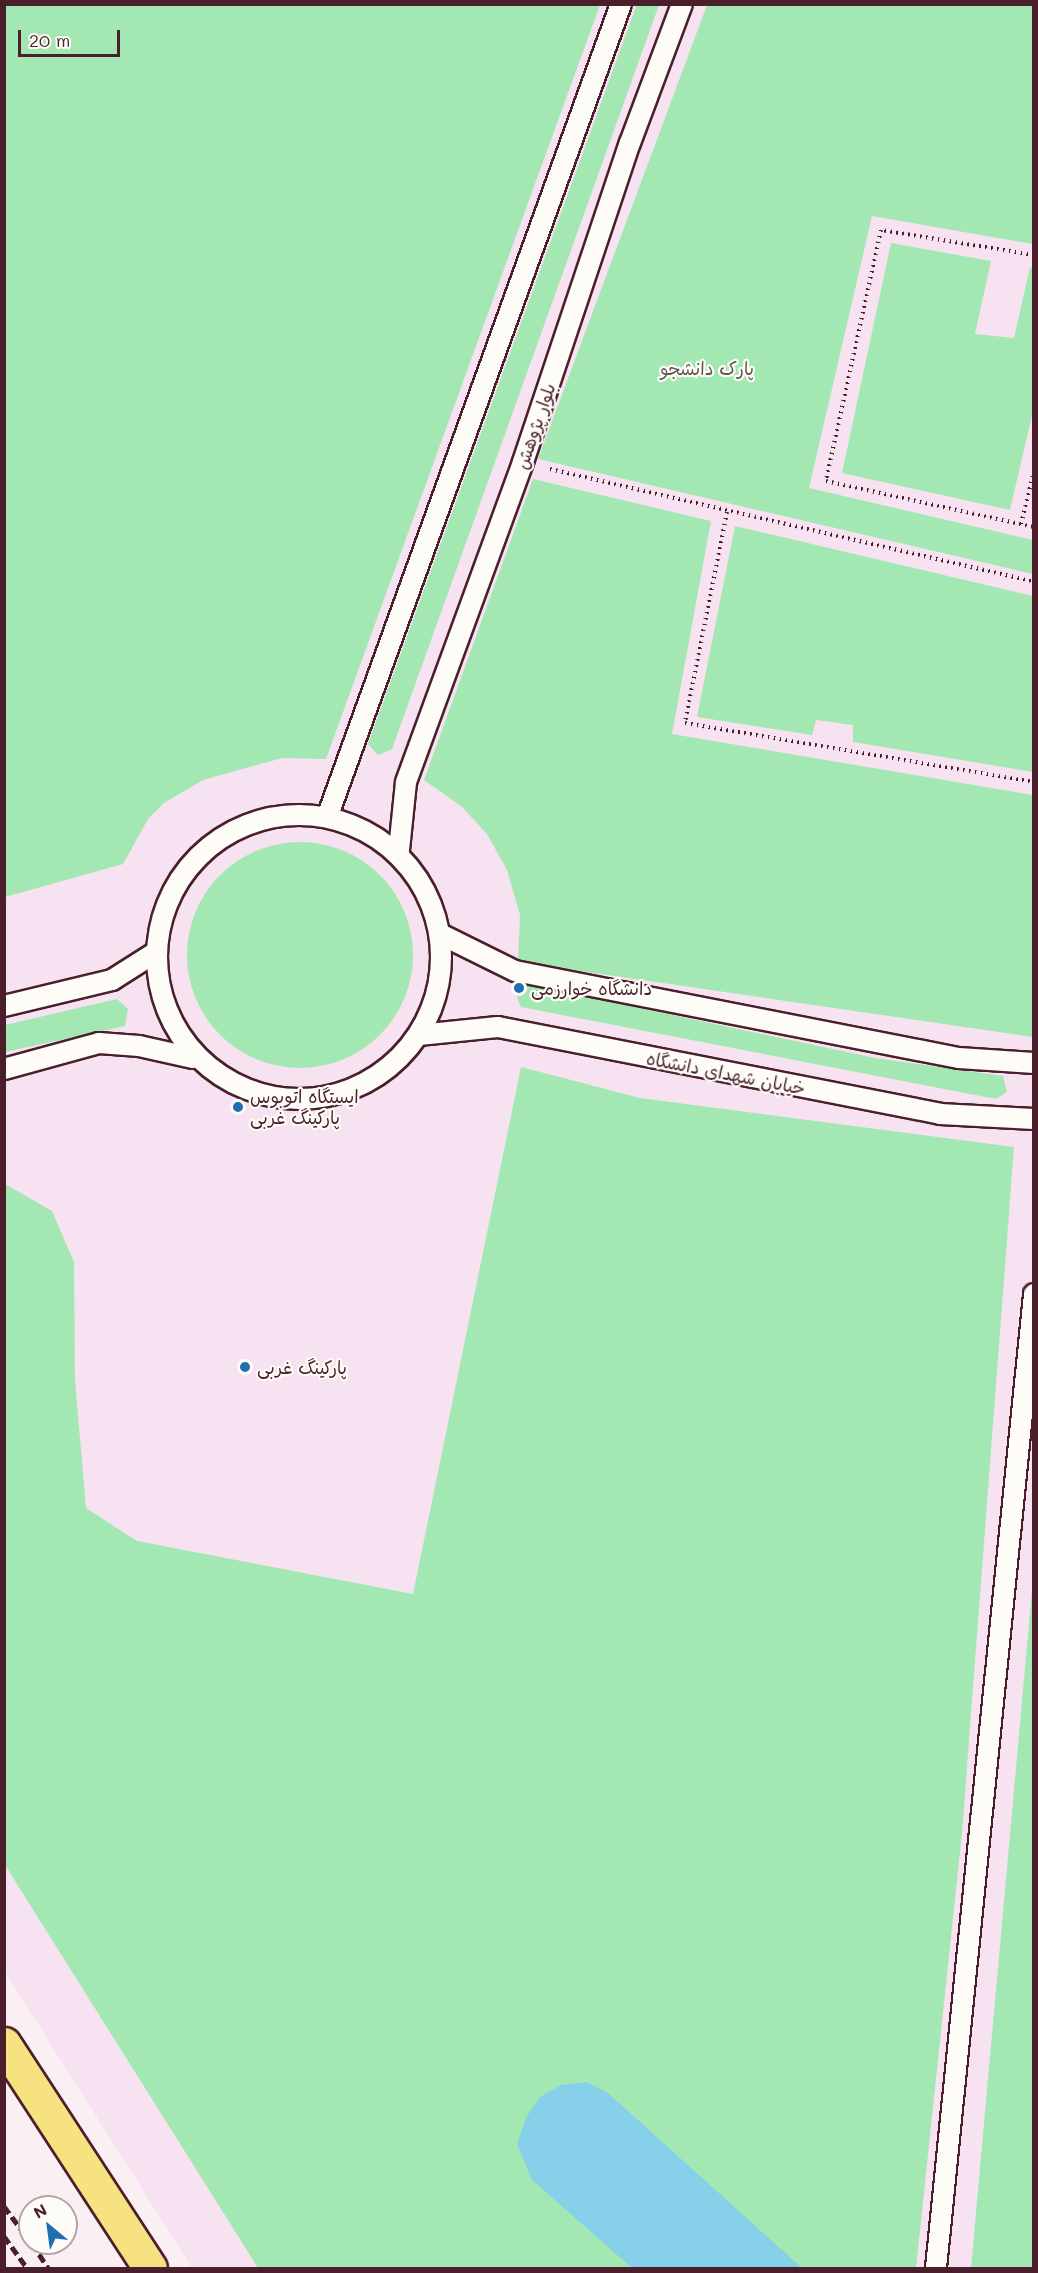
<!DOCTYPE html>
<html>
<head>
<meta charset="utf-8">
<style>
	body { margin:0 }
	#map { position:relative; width:1038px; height:2273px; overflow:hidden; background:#faf0f4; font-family:Mali,"Playpen Sans Arabic",sans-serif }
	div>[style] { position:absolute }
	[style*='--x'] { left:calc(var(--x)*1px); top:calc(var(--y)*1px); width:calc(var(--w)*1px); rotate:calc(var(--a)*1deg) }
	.built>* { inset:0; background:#f6e2f0 }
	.green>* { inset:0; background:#a3e8b3 }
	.round { border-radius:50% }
	.water>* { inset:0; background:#87d0e9 }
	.path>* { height:4px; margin-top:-2px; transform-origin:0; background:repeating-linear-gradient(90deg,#4a1f2b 0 1.5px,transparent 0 6px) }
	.roads { filter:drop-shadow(2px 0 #4a1f2b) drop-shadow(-2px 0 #4a1f2b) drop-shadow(0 2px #4a1f2b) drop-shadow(0 -2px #4a1f2b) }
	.service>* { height:20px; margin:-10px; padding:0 10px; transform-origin:10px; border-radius:10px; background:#fdfcf7 }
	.service>.ring { margin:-10px; padding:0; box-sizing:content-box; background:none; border:20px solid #fdfcf7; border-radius:50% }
	.primary>* { height:33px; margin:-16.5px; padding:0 16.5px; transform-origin:16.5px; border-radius:16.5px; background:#f7e281 }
	.rail>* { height:4.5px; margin-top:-2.25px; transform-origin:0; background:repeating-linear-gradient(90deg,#4a1f2b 0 9px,transparent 0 13.5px) }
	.dots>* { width:16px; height:16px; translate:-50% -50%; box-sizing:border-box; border:3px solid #fdfcf7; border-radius:50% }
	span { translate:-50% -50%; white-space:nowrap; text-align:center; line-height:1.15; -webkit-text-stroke:4.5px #fdfcf7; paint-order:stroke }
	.park-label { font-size:18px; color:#60514d }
	.street-label { font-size:18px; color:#4a1f2b }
	.poi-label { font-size:18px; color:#4a1f2b }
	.left { translate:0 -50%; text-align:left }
	.frame { position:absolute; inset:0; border:6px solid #4a1f2b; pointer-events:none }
	.north { position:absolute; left:18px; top:2195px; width:60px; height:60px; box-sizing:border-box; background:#fdfcf7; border:2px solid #b5a4a5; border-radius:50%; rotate:331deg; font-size:16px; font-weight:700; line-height:24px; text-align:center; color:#4a1f2b }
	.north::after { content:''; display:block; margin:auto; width:21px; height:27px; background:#1f6fb2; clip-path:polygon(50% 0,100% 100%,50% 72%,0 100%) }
	.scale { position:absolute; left:18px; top:30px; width:102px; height:27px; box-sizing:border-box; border:3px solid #4a1f2b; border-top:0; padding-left:8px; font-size:18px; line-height:21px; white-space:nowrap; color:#4a1f2b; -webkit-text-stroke:4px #fdfcf7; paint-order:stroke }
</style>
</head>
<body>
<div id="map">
	<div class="built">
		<i style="clip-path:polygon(5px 5px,1033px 5px,1033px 2268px,192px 2268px,5px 1972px)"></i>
	</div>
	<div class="green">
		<i style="clip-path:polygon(5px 4px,600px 5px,326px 759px,282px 758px,203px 780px,164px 803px,148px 819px,123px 864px,5px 897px)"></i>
		<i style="clip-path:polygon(637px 4px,659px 5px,392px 749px,378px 755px,368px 744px)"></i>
		<i style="clip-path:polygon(707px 5px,1033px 5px,1033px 244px,872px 216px,809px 488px,1033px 540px,1033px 574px,538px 459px)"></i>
		<i style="clip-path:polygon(891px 243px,991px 261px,975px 334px,1014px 338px,1030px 267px,1033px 268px,1033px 411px,1010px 510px,842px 473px)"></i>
		<i style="clip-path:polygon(533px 479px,711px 521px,672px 734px,1033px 795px,1033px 1037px,518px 962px,520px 915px,507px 870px,487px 834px,461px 806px,424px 780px)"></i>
		<i style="clip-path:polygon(735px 526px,1033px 596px,1033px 772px,853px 742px,853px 725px,816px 720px,812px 735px,697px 717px)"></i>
		<i class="round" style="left:187px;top:842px;width:226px;height:226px"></i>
		<i style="clip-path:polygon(527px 984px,875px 1058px,1003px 1076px,1007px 1092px,996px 1099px,521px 1007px,515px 992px)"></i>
		<i style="clip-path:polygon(117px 999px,128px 1009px,125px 1026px,5px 1052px,5px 1025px)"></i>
		<i style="clip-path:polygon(521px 1067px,640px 1098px,1014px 1147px,962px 1833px,916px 2268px,258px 2268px,5px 1865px,5px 1184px,52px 1211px,74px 1262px,75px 1381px,86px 1508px,137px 1541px,413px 1594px)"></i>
		<i style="clip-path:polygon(1033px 1579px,1033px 2268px,971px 2268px)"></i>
	</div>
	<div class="water">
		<i style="clip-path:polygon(587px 2082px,608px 2093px,802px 2268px,632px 2268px,532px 2180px,517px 2144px,527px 2116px,540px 2097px,561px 2085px)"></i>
	</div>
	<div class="path">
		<i style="--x:1034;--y:255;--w:155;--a:-170.7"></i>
		<i style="--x:881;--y:230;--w:257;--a:102.4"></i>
		<i style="--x:826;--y:481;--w:213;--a:12.5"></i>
		<i style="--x:550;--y:469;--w:497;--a:13.1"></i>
		<i style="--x:727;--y:512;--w:215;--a:101.3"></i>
		<i style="--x:685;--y:723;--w:354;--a:9.6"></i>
		<i style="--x:1021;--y:524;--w:55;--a:-76.2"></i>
	</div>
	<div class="roads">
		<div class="service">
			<i style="--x:329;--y:812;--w:859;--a:-70.13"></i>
			<i class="ring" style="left:157px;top:815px;width:264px;height:264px"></i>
			<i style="--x:399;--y:850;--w:68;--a:-84.1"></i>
			<i style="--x:406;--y:782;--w:341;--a:-69.9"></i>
			<i style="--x:523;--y:462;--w:336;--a:-71.5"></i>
			<i style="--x:630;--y:143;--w:148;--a:-69.5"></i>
			<i style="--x:440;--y:934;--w:84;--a:26.3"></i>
			<i style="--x:515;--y:971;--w:452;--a:11.1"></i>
			<i style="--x:959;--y:1058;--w:75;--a:3.8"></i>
			<i style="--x:4;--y:1006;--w:111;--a:-13.5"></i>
			<i style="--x:112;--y:980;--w:52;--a:-32.5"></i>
			<i style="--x:419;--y:1035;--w:79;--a:-5.8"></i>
			<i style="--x:498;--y:1027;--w:450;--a:11.1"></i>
			<i style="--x:940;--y:1114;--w:94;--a:3"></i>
			<i style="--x:4;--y:1069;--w:98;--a:-15.3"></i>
			<i style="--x:99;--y:1043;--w:40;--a:4.3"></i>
			<i style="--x:139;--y:1046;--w:55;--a:12.5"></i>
			<i style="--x:936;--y:2268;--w:979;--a:-84.25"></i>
		</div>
		<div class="primary">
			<i style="--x:4;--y:2044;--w:267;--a:56.9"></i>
		</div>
	</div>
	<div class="rail">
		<i style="--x:4;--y:2206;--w:44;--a:53.4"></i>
		<i style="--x:4;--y:2236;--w:39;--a:54"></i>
		<i style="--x:32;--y:2243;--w:30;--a:57"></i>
	</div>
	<div class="dots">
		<i style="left:519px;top:988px;background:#1f6fb2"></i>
		<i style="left:238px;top:1107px;background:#1f6fb2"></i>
		<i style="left:245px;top:1367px;background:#1f6fb2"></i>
	</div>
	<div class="park-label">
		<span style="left:707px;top:368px">پارک دانشجو</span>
	</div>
	<div class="street-label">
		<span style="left:535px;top:426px;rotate:-71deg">بلوار پژوهش</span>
		<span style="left:726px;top:1073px;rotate:11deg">خیابان شهدای دانشگاه</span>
	</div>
	<div class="poi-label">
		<span class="left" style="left:531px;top:988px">دانشگاه خوارزمی</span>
		<span class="left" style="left:250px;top:1107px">ایستگاه اتوبوس<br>پارکینگ غربی</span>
		<span class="left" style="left:257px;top:1367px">پارکینگ غربی</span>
	</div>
	<div class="frame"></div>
	<div class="north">N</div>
	<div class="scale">20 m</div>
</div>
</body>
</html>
